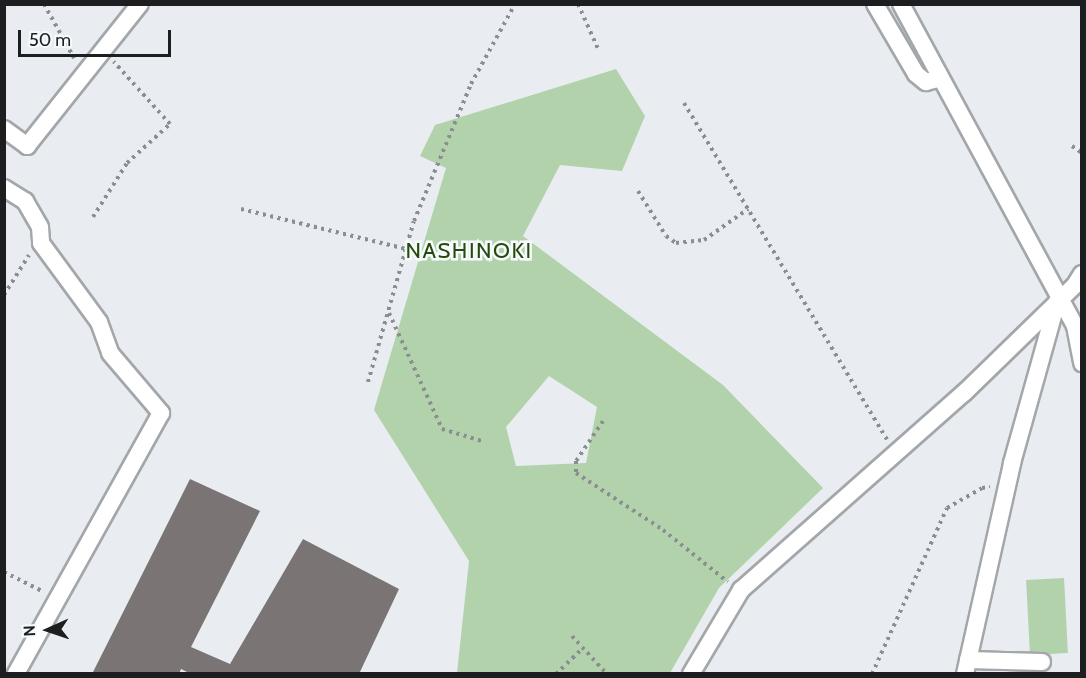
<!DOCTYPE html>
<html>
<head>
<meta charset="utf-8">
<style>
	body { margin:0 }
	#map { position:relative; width:1086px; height:678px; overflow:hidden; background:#e9edf1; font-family:Cabin,sans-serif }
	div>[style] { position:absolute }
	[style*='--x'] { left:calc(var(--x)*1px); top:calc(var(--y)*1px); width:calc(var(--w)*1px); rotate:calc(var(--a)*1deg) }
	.green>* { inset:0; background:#b2d2ac; transform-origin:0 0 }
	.building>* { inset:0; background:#7a7574 }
	.path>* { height:4px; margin-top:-2px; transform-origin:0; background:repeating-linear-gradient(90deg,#8b8e91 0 3px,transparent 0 7.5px) }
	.roads { filter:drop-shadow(2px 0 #a3a7aa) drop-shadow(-2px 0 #a3a7aa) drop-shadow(0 2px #a3a7aa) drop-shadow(0 -2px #a3a7aa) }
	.street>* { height:16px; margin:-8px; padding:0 8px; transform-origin:8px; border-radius:8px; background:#fff }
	span { translate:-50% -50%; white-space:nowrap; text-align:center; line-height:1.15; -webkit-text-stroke:5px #f6fafe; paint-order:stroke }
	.quarter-label { font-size:22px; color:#264a09; letter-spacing:1.5px }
	.frame { position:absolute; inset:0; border:6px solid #1c1e1f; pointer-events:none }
	.north { position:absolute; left:18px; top:600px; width:60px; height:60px; -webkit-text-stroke:4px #f6fafe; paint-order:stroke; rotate:267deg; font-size:16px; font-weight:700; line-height:24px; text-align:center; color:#1c1e1f }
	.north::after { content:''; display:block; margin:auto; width:21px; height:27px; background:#1c1e1f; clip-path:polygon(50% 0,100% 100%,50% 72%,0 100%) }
	.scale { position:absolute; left:18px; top:30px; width:153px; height:27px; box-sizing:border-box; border:3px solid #1c1e1f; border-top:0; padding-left:8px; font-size:18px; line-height:21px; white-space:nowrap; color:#1c1e1f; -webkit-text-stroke:4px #f6fafe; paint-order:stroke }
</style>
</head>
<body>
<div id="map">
	<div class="green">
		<i style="clip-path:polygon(evenodd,616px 69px,645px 116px,622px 171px,560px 165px,523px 236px,723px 385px,823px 488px,719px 588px,670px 673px,457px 673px,469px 561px,374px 410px,446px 168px,420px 156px,435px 125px,616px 69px,549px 376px,597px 407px,586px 463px,516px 466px,506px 427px,549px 376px)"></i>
		<i style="left:1064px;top:578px;width:75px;height:38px;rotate:87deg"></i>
	</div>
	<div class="building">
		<i style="clip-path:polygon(190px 479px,260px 511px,191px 647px,230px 664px,303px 539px,399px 589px,359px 674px,191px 674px,181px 669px,179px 674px,92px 674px)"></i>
	</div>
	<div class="path">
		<i style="--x:44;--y:4;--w:62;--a:60.9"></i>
		<i style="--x:578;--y:4;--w:51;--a:65.9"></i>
		<i style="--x:684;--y:103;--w:393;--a:58.9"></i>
		<i style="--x:1072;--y:146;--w:12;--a:35"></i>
		<i style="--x:638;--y:191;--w:53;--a:58.1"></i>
		<i style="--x:666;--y:236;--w:12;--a:35"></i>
		<i style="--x:676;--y:243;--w:28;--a:-6"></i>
		<i style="--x:704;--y:240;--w:54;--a:-35.2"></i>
		<i style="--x:241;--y:209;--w:170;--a:13.6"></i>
		<i style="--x:93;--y:217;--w:64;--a:-57.8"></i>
		<i style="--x:127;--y:163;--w:58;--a:-42.2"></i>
		<i style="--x:170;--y:124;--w:84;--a:-132.1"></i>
		<i style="--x:4;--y:295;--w:47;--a:-58"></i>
		<i style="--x:389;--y:313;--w:128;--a:65.4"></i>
		<i style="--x:442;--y:429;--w:42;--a:16.7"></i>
		<i style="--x:368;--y:382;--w:167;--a:-74.1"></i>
		<i style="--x:414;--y:221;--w:148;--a:-67.4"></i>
		<i style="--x:471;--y:84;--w:91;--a:-61.2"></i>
		<i style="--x:603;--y:421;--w:48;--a:124"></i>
		<i style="--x:576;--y:461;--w:12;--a:90"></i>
		<i style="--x:576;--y:473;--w:104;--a:33.2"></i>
		<i style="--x:663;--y:530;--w:83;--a:38.7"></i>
		<i style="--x:4;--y:572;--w:45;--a:26.6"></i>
		<i style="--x:572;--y:636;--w:52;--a:47.4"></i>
		<i style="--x:556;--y:674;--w:37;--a:-44"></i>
		<i style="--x:872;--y:674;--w:182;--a:-65.7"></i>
		<i style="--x:947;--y:508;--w:40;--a:-29.7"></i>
		<i style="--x:982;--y:488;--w:8;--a:-7"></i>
	</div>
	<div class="roads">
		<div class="street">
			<i style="--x:875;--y:4;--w:81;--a:59.6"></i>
			<i style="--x:916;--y:74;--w:13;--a:39"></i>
			<i style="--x:926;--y:82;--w:12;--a:-14"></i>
			<i style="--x:901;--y:4;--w:366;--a:61.6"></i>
			<i style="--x:1075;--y:326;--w:38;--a:79"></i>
			<i style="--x:4;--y:129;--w:29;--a:36"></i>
			<i style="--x:27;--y:146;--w:181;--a:-51.5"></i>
			<i style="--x:4;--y:188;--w:25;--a:32"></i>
			<i style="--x:25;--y:201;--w:30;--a:60"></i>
			<i style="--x:40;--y:227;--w:16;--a:86"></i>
			<i style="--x:41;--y:243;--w:98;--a:53.7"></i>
			<i style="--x:99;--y:322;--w:33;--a:70"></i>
			<i style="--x:110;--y:353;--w:79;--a:49.6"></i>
			<i style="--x:161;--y:413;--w:299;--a:119.1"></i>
			<i style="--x:968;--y:660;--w:74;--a:1.5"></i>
			<i style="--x:691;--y:674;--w:98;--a:-59.2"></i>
			<i style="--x:741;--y:590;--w:298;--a:-41.5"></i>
			<i style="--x:964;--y:393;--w:155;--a:-44.2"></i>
			<i style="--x:1075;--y:285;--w:13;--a:-58"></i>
			<i style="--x:965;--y:674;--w:216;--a:-77.4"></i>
			<i style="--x:1012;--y:463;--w:167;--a:-74.4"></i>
		</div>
	</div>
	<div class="quarter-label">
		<span style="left:469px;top:251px">NASHINOKI</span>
	</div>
	<div class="frame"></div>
	<div class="north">N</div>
	<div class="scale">50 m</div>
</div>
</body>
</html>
